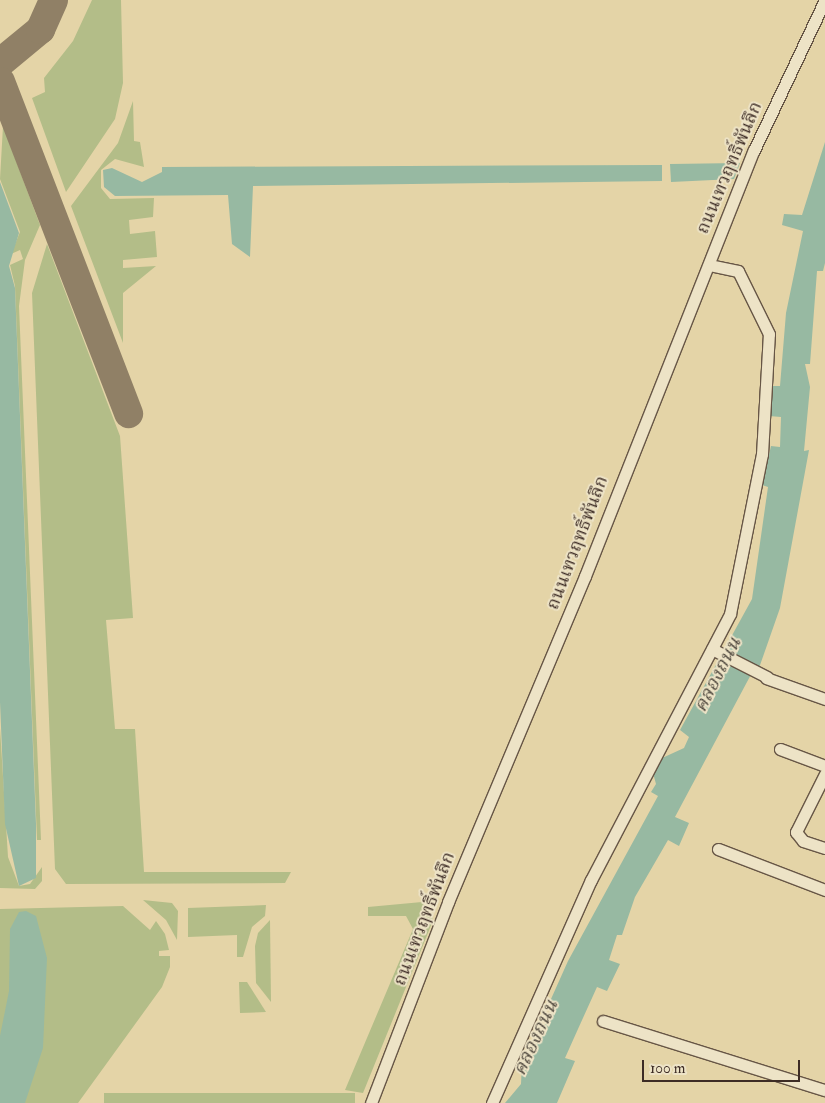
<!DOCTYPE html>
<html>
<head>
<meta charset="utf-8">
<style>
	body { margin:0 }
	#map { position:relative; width:825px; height:1103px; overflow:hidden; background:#e4d4a7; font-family:"IM FELL Double Pica","Noto Serif Thai",serif }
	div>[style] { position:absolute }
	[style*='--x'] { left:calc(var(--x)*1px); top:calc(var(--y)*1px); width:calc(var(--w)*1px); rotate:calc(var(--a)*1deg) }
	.green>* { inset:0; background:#b3bd88; transform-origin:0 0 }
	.water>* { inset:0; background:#97b9a2 }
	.taxiway>* { height:29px; margin:-14.5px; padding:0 14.5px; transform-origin:14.5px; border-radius:14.5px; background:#908066 }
	.roads { filter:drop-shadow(1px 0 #675646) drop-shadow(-1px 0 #675646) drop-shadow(0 1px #675646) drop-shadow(0 -1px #675646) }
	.street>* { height:11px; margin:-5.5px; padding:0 5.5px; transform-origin:5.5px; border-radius:5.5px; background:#ede3c6 }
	span { translate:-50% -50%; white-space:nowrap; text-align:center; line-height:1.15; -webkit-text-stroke:4px #ede3c6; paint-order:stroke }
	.street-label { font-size:18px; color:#3d2c25 }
	.water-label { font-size:19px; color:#4f483e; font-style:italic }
	.scale { position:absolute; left:642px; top:1060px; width:158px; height:22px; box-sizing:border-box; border:2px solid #3d2c25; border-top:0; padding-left:6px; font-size:15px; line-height:18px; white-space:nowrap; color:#3d2c25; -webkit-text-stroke:4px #ede3c6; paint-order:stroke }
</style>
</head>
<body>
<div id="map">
	<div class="green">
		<i style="clip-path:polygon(92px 0,121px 0,123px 83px,115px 119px,66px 192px,32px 98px,45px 92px,44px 78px,73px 41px)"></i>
		<i style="clip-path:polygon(133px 101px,134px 141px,140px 142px,144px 167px,115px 159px,101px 170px,101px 188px,110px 199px,154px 198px,153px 217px,129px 220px,130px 234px,155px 231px,157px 257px,123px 260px,123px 268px,156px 266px,123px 293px,123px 343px,71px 206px,118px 143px)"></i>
		<i style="clip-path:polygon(3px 126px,40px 225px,25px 260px,19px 306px,41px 840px,37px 840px,15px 286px,10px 265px,23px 259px,20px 250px,11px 254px,20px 232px,0 179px)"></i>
		<i style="clip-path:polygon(47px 244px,120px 436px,133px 618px,106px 620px,115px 729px,135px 729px,144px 872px,291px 872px,285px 883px,66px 884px,55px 869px,32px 293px)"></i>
		<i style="clip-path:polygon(0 728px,8px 857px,19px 886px,30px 884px,42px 867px,42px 881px,35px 889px,0 888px)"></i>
		<i style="clip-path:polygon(143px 900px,172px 903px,178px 911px,177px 940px,166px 920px)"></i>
		<i style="clip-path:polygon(422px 902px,433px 914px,432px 923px,363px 1093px,345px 1090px,413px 929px,406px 916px,368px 916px,368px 907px)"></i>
		<i style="clip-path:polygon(266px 905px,265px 916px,252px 927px,243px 957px,237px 957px,237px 935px,188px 937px,188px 908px)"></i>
		<i style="clip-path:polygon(123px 906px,150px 930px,156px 921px,165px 934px,169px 950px,159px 951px,159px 956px,170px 956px,170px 967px,162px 987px,78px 1103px,0 1103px,0 909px)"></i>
		<i style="clip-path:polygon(270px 920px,271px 1002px,256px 983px,255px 946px,258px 933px)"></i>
		<i style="clip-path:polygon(239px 982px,247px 982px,266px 1012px,240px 1013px)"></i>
		<i style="left:104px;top:1093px;width:251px;height:12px"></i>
	</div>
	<div class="water">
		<i style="clip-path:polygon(825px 142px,825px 263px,823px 271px,817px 271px,810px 364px,805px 364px,810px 387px,804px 451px,809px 450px,780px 608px,759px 668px,755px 667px,675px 817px,689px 823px,679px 846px,668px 840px,635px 897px,622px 935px,617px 935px,609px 960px,620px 964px,607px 991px,597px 987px,578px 1029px,565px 1058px,575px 1061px,557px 1103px,505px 1103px,521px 1084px,522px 1062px,553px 1011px,547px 1008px,568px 961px,658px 796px,651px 792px,656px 784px,653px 773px,660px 759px,684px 748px,689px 737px,680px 730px,752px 599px,768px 487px,762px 485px,771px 446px,780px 447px,781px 417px,769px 416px,772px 386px,780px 386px,786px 313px,803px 231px,782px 225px,784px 214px,802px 215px)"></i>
		<i style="clip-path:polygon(740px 163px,734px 179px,671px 182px,670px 164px)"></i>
		<i style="clip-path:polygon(662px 165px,662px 181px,253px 186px,250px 257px,232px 244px,228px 195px,115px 196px,104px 187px,103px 170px,112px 168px,142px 182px,162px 172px,162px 167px)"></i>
		<i style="clip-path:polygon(0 182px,19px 233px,9px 266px,15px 288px,36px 824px,36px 878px,19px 886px,5px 824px,0 702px)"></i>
		<i style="clip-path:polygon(26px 911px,36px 916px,47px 958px,43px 1048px,25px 1103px,0 1103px,0 1036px,9px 991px,10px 929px,19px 912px)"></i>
	</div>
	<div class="taxiway">
		<i style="--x:0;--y:62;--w:52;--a:-39.5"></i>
		<i style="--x:40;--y:29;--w:32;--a:-66"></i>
		<i style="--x:0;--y:81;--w:356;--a:68.9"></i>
	</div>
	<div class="roads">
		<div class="street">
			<i style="--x:712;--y:649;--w:62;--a:27"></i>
			<i style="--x:766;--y:678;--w:63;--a:19.6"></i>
			<i style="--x:780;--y:749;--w:48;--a:20.7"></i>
			<i style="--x:825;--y:774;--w:65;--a:116.6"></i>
			<i style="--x:796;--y:832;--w:11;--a:52"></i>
			<i style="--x:803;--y:841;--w:23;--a:18"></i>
			<i style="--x:718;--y:849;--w:115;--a:21"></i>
			<i style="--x:603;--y:1021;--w:232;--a:17.3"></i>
			<i style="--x:371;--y:1103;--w:215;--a:-69"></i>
			<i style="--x:448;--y:902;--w:354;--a:-67.2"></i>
			<i style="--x:585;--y:576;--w:458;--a:-68.4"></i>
			<i style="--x:754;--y:150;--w:166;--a:-64.7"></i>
			<i style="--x:492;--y:1103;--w:244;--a:-66.1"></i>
			<i style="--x:591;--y:880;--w:300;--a:-62.4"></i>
			<i style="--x:730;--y:614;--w:163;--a:-78.7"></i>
			<i style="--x:762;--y:454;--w:120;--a:-86.7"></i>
			<i style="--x:769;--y:334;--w:70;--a:-116.2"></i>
			<i style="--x:738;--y:271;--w:30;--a:-168"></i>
		</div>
	</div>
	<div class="street-label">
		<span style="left:730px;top:168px;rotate:-67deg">ถนนเทวฤทธิ์พันลึก</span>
		<span style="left:578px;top:543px;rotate:-69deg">ถนนเทวฤทธิ์พันลึก</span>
		<span style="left:425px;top:919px;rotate:-69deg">ถนนเทวฤทธิ์พันลึก</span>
	</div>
	<div class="water-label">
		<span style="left:718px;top:675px;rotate:-63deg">คลองถนน</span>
		<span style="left:536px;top:1038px;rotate:-65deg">คลองถนน</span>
	</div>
	<div class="scale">100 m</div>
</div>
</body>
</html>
